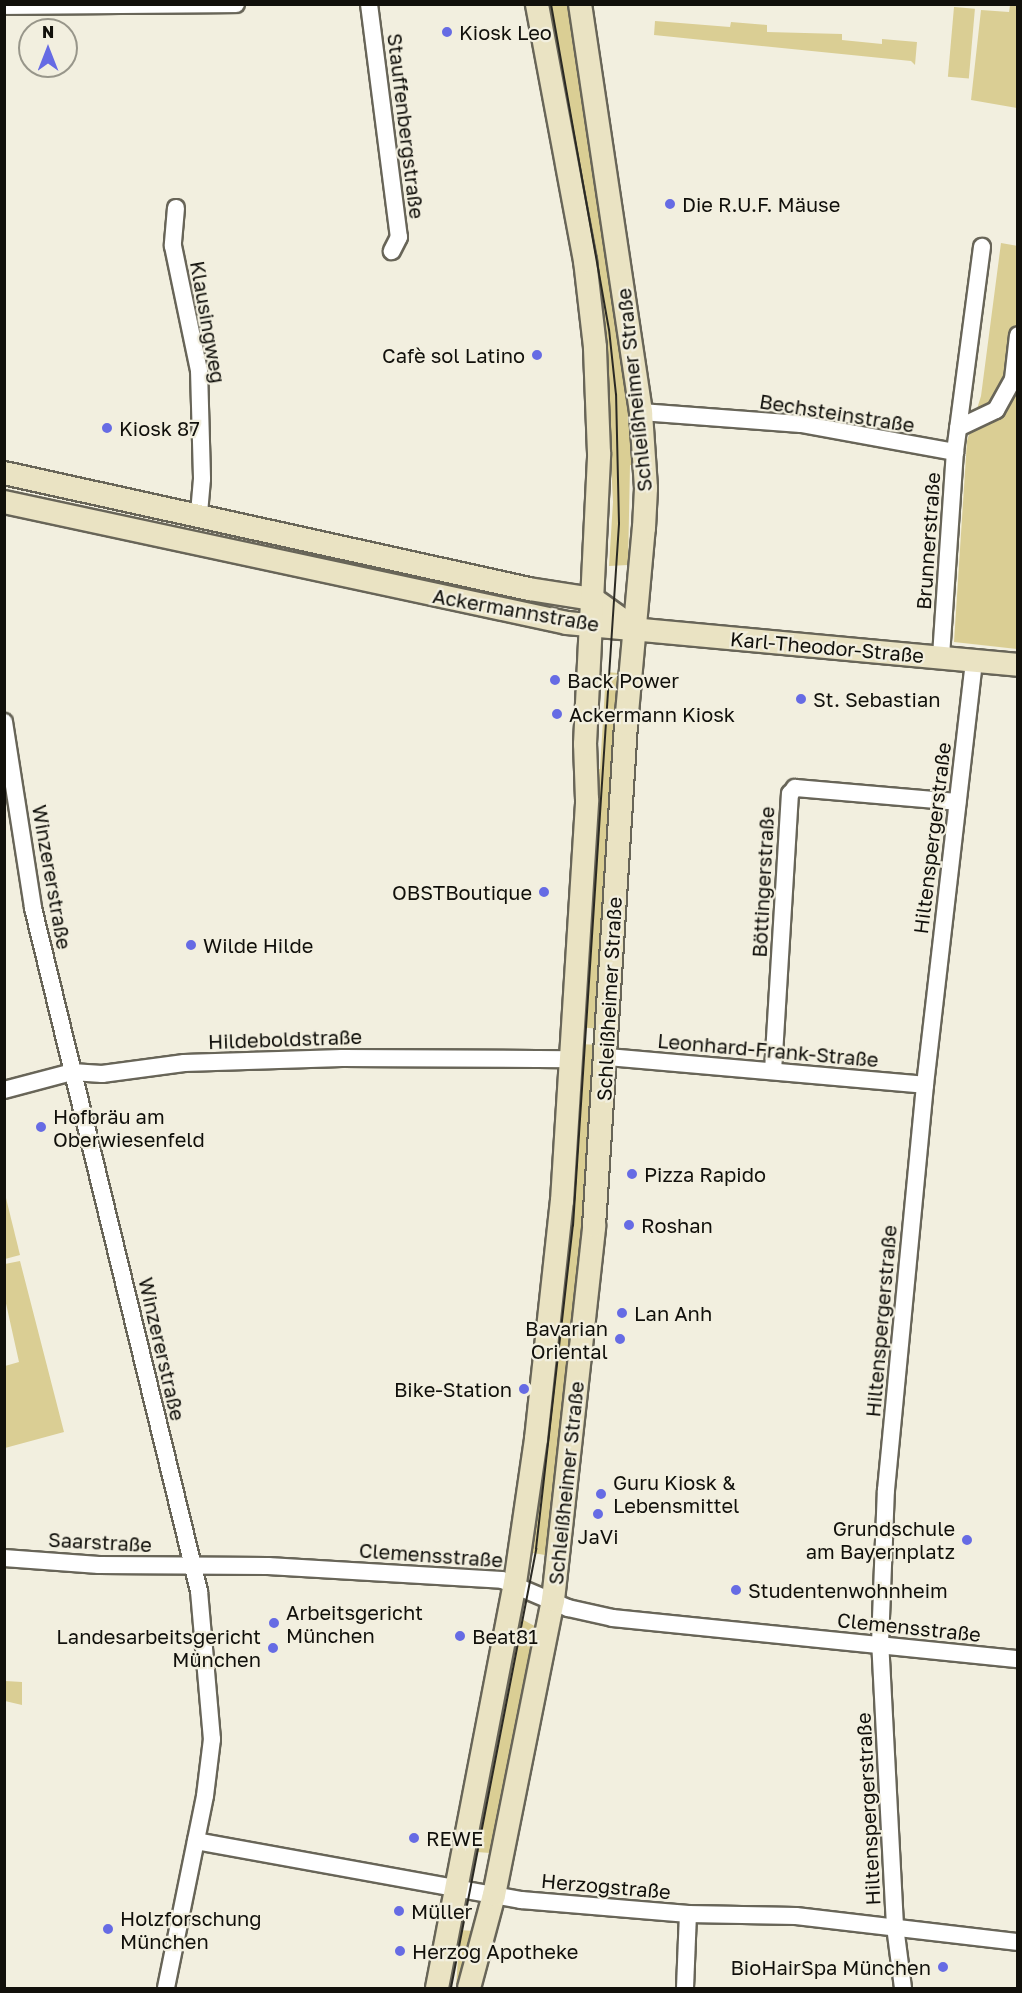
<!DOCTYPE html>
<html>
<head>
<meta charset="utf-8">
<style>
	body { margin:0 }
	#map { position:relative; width:1022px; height:1993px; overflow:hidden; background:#f2efdf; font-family:"Golos Text",sans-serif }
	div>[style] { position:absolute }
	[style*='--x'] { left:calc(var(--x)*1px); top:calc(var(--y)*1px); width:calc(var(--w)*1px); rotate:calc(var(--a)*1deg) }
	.green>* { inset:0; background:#dace94; transform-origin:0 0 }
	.roads { filter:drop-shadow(2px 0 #686558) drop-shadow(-2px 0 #686558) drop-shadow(0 2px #686558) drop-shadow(0 -2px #686558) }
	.street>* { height:16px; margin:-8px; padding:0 8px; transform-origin:8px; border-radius:8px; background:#fff }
	.secondary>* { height:22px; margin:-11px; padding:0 11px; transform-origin:11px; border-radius:11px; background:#eae3c3 }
	.tram>* { height:1.5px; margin:-0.75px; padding:0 0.75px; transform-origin:0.75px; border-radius:0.75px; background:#2a2923 }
	.dots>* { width:16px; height:16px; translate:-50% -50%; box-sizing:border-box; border:3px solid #f2efdf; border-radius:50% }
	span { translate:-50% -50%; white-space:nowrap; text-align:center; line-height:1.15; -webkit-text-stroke:4.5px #f2efdf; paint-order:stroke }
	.poi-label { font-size:20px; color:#11100b }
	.left { translate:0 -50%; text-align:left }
	.right { translate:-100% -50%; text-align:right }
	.street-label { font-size:20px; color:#11100b }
	.frame { position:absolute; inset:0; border:6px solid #11100b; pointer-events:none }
	.north { position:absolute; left:18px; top:18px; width:60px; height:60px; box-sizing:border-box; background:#f2efdf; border:2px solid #98968a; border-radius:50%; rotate:0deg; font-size:16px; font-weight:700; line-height:24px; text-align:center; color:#11100b }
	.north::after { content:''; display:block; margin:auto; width:21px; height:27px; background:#666be4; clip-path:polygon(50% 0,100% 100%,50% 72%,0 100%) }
</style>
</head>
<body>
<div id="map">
	<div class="green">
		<i style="clip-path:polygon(546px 5px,567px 5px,578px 74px,586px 87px,638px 465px,630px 465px,628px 565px,609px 566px,613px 502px,606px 360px)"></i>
		<i style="clip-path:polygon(1010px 5px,1017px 5px,1017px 108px,971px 100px,981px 10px,1009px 12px)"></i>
		<i style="left:954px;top:7px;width:21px;height:70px;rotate:5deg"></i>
		<i style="clip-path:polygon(655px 21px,730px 27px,731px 22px,767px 25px,767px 32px,842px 34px,842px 40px,882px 44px,882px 39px,917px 42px,915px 65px,911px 61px,654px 35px)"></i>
		<i style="clip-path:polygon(1001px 243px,1018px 246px,1017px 649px,954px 642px,967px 441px,981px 396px)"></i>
		<i style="clip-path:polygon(619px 667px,624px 667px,601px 1029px,577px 1027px,593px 769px,600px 769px,606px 672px,618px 673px)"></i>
		<i style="clip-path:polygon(578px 1044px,602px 1045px,550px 1563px,545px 1560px,545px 1555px,527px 1552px)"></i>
		<i style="clip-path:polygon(5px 1194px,20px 1255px,5px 1259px,4px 1259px)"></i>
		<i style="clip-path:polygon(20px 1261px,64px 1432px,5px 1448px,5px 1366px,19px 1362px,5px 1299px,5px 1264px)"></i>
		<i style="clip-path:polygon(518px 1617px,540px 1629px,515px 1759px,509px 1758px,490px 1853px,477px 1852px,472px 1851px,506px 1696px)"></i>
		<i style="clip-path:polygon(5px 1681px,22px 1682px,22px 1705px,5px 1701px)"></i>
		<i style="left:460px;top:1930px;width:13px;height:59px;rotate:4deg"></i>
	</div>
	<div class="roads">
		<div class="street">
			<i style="--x:369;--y:4;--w:235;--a:82.7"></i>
			<i style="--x:399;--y:237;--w:16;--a:117"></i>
			<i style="--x:4;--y:6;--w:232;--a:-0.5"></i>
			<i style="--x:176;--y:208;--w:38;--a:95"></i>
			<i style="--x:173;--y:246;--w:127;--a:78.2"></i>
			<i style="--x:199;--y:370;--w:109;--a:88.4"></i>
			<i style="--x:202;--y:479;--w:37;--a:95"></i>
			<i style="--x:641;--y:412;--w:160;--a:4.3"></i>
			<i style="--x:801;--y:424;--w:157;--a:10.3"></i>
			<i style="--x:958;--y:428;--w:42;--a:-25.3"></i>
			<i style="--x:996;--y:410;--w:35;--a:-61"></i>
			<i style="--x:1013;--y:379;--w:44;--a:-83.5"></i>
			<i style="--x:941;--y:656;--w:204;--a:-86.1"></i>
			<i style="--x:955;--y:452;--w:207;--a:-82.5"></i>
			<i style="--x:4;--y:722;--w:188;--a:81.1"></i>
			<i style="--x:33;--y:908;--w:703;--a:76.34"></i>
			<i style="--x:199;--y:1591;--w:149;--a:85"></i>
			<i style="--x:212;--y:1739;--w:57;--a:97"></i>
			<i style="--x:205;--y:1796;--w:196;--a:101.5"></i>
			<i style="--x:607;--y:1057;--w:319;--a:5"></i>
			<i style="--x:773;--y:1071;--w:278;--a:-86.5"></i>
			<i style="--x:790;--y:794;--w:8;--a:-50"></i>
			<i style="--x:795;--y:788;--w:163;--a:4.9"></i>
			<i style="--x:4;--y:1090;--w:70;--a:-14.8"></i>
			<i style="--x:72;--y:1072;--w:30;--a:4"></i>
			<i style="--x:102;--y:1074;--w:83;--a:-7.6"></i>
			<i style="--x:184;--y:1063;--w:158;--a:-1.8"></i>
			<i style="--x:342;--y:1058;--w:228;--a:0.3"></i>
			<i style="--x:4;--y:1558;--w:95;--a:4.2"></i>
			<i style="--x:99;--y:1565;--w:169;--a:0.3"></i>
			<i style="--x:268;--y:1566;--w:234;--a:3.4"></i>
			<i style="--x:502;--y:1580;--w:72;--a:23"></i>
			<i style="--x:568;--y:1608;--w:46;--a:12.5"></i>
			<i style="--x:613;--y:1618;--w:407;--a:5.8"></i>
			<i style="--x:196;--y:1841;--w:330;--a:10.3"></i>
			<i style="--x:521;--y:1900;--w:168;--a:4.8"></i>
			<i style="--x:688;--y:1914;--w:108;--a:1.1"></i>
			<i style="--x:796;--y:1916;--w:224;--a:6.7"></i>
			<i style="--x:685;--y:1988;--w:74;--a:-87.7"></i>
			<i style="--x:903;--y:1988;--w:63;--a:-97.4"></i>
			<i style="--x:895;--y:1926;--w:282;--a:-93"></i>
			<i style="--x:880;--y:1644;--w:154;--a:-87.8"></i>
			<i style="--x:886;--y:1490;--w:407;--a:-84.5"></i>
			<i style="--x:925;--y:1085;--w:427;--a:-83.4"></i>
		</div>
		<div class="secondary">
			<i style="--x:4;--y:473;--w:538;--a:12.46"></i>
			<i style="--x:529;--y:589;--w:65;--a:8.9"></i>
			<i style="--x:593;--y:599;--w:52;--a:35.5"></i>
			<i style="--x:4;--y:502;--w:576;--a:12.13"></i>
			<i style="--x:567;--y:623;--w:453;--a:5.3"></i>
			<i style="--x:437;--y:1988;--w:412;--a:-79.1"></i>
			<i style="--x:515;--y:1583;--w:146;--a:-81.7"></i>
			<i style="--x:536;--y:1439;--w:239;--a:-83.8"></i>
			<i style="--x:562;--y:1201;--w:402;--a:-86.4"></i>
			<i style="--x:587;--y:800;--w:56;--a:-92"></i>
			<i style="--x:585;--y:744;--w:291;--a:-87.2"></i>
			<i style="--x:599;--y:453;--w:106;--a:-92.2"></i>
			<i style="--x:595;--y:347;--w:87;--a:-96.6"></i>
			<i style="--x:585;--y:261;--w:261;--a:-100.6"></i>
			<i style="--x:469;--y:1988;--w:96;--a:-75"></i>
			<i style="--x:494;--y:1895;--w:301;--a:-78.7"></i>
			<i style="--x:553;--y:1600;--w:376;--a:-83.7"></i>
			<i style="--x:594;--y:1226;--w:503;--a:-86.35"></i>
			<i style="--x:626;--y:724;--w:197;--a:-84.8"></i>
			<i style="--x:644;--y:528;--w:40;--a:-87.1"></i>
			<i style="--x:646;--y:488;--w:76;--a:-93.8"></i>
			<i style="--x:641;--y:412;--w:413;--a:-98.5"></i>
		</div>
	</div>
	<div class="tram">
		<i style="--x:451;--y:1988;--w:447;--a:-79"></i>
		<i style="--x:536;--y:1549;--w:325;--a:-83.5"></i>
		<i style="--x:573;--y:1226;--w:704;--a:-86.25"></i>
		<i style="--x:619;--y:524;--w:129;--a:-91.3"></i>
		<i style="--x:616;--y:395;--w:65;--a:-96.1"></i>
		<i style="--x:609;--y:330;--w:331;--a:-100.1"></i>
	</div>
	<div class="dots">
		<i style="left:447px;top:32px;background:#666be4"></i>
		<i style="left:670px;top:204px;background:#666be4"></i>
		<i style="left:537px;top:355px;background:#666be4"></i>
		<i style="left:107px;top:428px;background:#666be4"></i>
		<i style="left:555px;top:680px;background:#666be4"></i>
		<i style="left:801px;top:699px;background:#666be4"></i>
		<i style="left:557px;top:714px;background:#666be4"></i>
		<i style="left:544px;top:892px;background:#666be4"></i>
		<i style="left:191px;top:945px;background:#666be4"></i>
		<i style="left:41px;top:1127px;background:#666be4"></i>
		<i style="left:632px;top:1174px;background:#666be4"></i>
		<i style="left:629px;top:1225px;background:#666be4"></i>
		<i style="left:622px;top:1313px;background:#666be4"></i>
		<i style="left:620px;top:1339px;background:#666be4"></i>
		<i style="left:524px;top:1389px;background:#666be4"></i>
		<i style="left:601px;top:1494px;background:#666be4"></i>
		<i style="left:598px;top:1514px;background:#666be4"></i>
		<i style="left:967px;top:1540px;background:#666be4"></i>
		<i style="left:736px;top:1590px;background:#666be4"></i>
		<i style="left:274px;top:1623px;background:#666be4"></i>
		<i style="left:460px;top:1636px;background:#666be4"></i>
		<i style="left:273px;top:1648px;background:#666be4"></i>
		<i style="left:414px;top:1838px;background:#666be4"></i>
		<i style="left:399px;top:1911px;background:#666be4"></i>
		<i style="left:108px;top:1929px;background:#666be4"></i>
		<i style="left:400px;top:1951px;background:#666be4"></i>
		<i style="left:943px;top:1967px;background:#666be4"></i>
	</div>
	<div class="poi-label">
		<span class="left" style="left:459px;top:32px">Kiosk Leo</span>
		<span class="left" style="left:682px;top:204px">Die R.U.F. Mäuse</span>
		<span class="right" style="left:525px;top:355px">Cafè sol Latino</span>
		<span class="left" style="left:119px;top:428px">Kiosk 87</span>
		<span class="left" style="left:567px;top:680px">Back Power</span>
		<span class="left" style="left:813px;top:699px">St. Sebastian</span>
		<span class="left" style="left:569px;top:714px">Ackermann Kiosk</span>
		<span class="right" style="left:532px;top:892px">OBSTBoutique</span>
		<span class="left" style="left:203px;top:945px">Wilde Hilde</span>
		<span class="left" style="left:53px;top:1128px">Hofbräu am<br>Oberwiesenfeld</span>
		<span class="left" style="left:644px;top:1174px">Pizza Rapido</span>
		<span class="left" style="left:641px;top:1225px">Roshan</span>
		<span class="left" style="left:634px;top:1313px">Lan Anh</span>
		<span class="right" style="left:608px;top:1340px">Bavarian<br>Oriental</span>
		<span class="right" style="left:512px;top:1389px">Bike-Station</span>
		<span class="left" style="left:613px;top:1494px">Guru Kiosk &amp;<br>Lebensmittel</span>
		<span class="right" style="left:955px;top:1540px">Grundschule<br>am Bayernplatz</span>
		<span style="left:598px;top:1536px">JaVi</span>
		<span class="left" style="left:748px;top:1590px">Studentenwohnheim</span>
		<span class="left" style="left:286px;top:1624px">Arbeitsgericht<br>München</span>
		<span class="right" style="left:261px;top:1648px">Landesarbeitsgericht<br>München</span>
		<span class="left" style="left:472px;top:1636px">Beat81</span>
		<span class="left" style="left:426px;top:1838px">REWE</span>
		<span class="left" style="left:411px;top:1911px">Müller</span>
		<span class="left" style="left:120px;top:1930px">Holzforschung<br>München</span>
		<span class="left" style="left:412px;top:1951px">Herzog Apotheke</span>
		<span class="right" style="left:931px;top:1967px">BioHairSpa München</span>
	</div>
	<div class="street-label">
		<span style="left:406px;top:126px;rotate:83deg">Stauffenbergstraße</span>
		<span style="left:208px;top:322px;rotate:80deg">Klausingweg</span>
		<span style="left:634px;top:390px;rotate:-96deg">Schleißheimer Straße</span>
		<span style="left:837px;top:413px;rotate:9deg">Bechsteinstraße</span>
		<span style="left:928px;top:541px;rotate:-86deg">Brunnerstraße</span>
		<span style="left:516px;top:610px;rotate:10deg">Ackermannstraße</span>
		<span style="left:827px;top:647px;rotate:5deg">Karl-Theodor-Straße</span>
		<span style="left:932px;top:838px;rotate:-83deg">Hiltenspergerstraße</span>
		<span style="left:52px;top:877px;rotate:80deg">Winzererstraße</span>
		<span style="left:763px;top:882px;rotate:-87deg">Böttingerstraße</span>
		<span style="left:609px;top:999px;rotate:-87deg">Schleißheimer Straße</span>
		<span style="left:285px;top:1039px;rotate:-2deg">Hildeboldstraße</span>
		<span style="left:768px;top:1050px;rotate:5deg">Leonhard-Frank-Straße</span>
		<span style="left:881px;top:1321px;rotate:-85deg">Hiltenspergerstraße</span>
		<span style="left:162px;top:1349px;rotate:77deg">Winzererstraße</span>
		<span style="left:566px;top:1483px;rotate:-84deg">Schleißheimer Straße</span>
		<span style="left:100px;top:1542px;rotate:3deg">Saarstraße</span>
		<span style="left:431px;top:1555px;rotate:4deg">Clemensstraße</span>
		<span style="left:909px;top:1627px;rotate:6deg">Clemensstraße</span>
		<span style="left:868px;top:1809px;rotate:-93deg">Hiltenspergerstraße</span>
		<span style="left:606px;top:1886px;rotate:5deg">Herzogstraße</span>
	</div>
	<div class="frame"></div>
	<div class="north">N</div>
</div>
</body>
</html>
